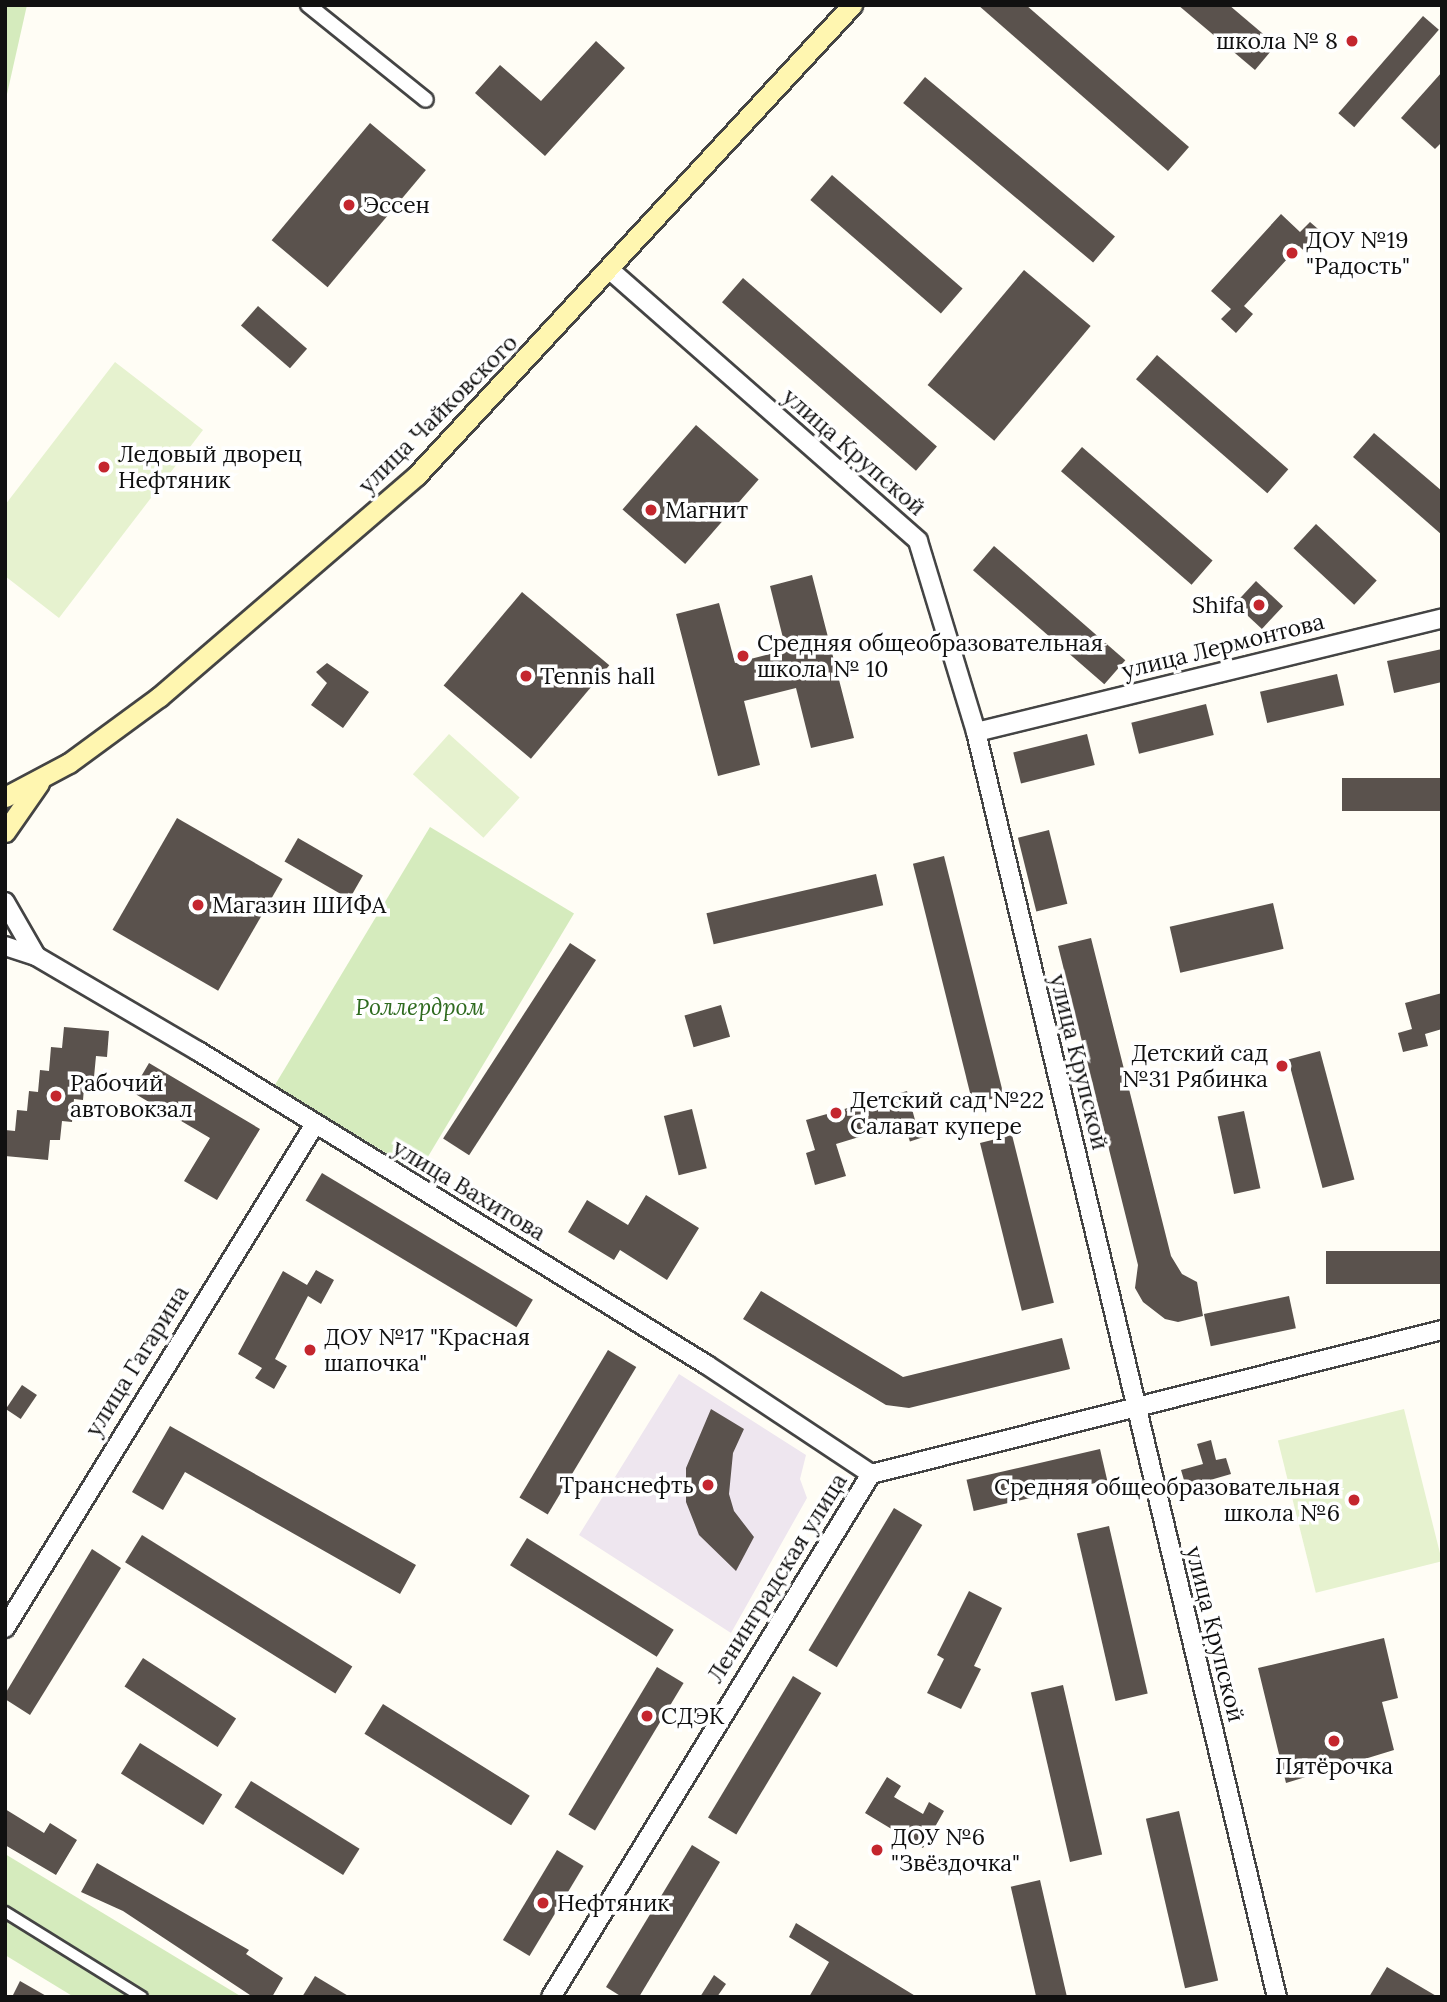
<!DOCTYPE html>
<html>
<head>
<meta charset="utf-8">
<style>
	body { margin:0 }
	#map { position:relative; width:1447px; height:2002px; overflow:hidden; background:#fffdf5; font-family:Lora,serif }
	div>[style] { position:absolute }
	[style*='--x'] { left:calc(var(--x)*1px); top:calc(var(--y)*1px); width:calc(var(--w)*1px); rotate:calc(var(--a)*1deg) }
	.industrial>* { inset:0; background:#eee6ef }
	.green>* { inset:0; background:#d5ebbd; transform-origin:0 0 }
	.pitch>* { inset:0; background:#e6f2cf; transform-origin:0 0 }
	.building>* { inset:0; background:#5a524d; transform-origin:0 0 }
	.roads { filter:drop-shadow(2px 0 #444) drop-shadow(-2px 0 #444) drop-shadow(0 2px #444) drop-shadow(0 -2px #444) }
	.pedestrian>* { height:10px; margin:-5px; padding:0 5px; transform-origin:5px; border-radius:5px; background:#fff }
	.minor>* { height:14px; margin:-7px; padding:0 7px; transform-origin:7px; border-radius:7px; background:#fff }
	.tertiary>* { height:18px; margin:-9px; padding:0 9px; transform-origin:9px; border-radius:9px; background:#fff }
	.secondary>* { height:19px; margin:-9.5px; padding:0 9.5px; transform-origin:9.5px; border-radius:9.5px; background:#fff6b0 }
	.dots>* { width:19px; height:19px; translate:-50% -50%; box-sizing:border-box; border:4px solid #fff; border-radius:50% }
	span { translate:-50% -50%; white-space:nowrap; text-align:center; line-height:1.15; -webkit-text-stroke:7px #fff; paint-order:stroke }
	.poi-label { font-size:23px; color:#111 }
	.right { translate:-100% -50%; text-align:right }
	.left { translate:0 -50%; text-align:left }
	.street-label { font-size:23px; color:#111 }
	.park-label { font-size:23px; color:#2f6b1f; font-style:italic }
	.frame { position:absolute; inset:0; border:7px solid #111; pointer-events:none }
</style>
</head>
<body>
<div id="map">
	<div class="industrial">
		<i style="clip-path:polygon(679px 1374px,806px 1455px,800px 1479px,807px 1498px,731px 1633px,579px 1535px)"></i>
	</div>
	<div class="green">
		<i style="clip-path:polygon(5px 5px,27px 5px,5px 103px)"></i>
		<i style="left:430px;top:827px;width:168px;height:302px;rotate:31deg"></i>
		<i style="clip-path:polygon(5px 1854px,242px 1997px,74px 1997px,5px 1955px)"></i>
	</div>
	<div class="pitch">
		<i style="clip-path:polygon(115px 362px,203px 430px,59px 618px,5px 576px,5px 505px)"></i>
		<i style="left:449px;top:734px;width:95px;height:54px;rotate:42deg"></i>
		<i style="left:1404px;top:1409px;width:157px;height:130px;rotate:76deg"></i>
	</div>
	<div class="building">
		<i style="clip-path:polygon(978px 5px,1026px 5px,1189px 147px,1168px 171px)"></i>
		<i style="clip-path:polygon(1178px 5px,1229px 5px,1276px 45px,1255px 70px)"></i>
		<i style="left:1423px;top:16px;width:21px;height:129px;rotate:41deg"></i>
		<i style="clip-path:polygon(596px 41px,625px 68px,545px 156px,475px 93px,500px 65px,541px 101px)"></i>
		<i style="clip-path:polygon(1442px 72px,1442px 142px,1435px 149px,1401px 118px)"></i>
		<i style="left:925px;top:77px;width:248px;height:34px;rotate:40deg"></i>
		<i style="left:370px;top:123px;width:73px;height:153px;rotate:40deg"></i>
		<i style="left:832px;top:175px;width:173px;height:33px;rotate:41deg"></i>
		<i style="clip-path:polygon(1281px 214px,1300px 232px,1310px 222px,1325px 235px,1307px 254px,1299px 246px,1244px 306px,1253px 314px,1236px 333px,1221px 319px,1231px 309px,1211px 291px)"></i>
		<i style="left:1024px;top:270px;width:87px;height:150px;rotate:40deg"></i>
		<i style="left:743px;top:278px;width:257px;height:32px;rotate:41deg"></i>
		<i style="left:258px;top:306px;width:65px;height:26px;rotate:41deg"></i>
		<i style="left:1157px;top:355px;width:174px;height:32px;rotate:41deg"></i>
		<i style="left:696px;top:425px;width:83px;height:112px;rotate:41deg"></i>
		<i style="clip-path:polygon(1374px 433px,1442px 491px,1442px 535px,1353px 457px)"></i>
		<i style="left:1082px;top:447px;width:173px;height:32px;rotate:41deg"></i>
		<i style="left:1316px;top:524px;width:83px;height:33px;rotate:43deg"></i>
		<i style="left:994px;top:546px;width:174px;height:32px;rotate:41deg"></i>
		<i style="clip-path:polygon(812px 575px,854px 738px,811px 748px,796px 688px,744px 701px,760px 765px,718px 776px,676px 614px,719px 603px,735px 663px,786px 650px,770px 586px)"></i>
		<i style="left:1256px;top:581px;width:37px;height:31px;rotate:43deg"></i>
		<i style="left:522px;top:592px;width:114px;height:122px;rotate:40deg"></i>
		<i style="clip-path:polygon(1442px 649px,1442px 682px,1394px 693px,1387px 661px)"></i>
		<i style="clip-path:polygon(327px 663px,369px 692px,343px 728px,311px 705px,327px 683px,316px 672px)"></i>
		<i style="left:1337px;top:674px;width:32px;height:79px;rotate:77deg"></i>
		<i style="left:1206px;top:704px;width:32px;height:77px;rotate:76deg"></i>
		<i style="left:1087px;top:734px;width:32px;height:76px;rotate:76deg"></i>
		<i style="left:1442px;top:778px;width:33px;height:100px;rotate:90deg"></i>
		<i style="left:177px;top:818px;width:122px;height:129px;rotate:30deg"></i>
		<i style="left:1049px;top:830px;width:76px;height:32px;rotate:76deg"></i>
		<i style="left:298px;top:838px;width:75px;height:27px;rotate:30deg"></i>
		<i style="left:944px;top:856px;width:247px;height:32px;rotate:76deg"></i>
		<i style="left:876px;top:874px;width:32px;height:174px;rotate:77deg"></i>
		<i style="left:1273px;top:903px;width:47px;height:106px;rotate:77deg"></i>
		<i style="clip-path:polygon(1091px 938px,1171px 1256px,1182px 1274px,1197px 1282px,1203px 1316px,1178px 1322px,1165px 1319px,1143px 1302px,1135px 1288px,1138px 1265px,1058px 946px)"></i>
		<i style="left:570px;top:943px;width:31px;height:233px;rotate:33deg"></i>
		<i style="clip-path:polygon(1442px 993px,1442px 1029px,1425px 1034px,1428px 1046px,1403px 1052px,1398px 1033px,1412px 1029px,1405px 1003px)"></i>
		<i style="left:721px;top:1005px;width:33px;height:38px;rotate:74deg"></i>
		<i style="clip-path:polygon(64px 1027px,109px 1031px,107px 1057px,96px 1056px,94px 1077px,85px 1076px,83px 1100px,74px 1099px,72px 1122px,62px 1121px,60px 1140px,50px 1140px,48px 1160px,5px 1156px,5px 1130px,15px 1131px,17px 1110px,27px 1111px,29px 1091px,38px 1092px,40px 1070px,49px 1071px,51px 1047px,62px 1048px)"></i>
		<i style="left:1320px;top:1051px;width:133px;height:33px;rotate:75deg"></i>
		<i style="clip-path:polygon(149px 1063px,260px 1129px,217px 1200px,184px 1181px,210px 1138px,132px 1092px)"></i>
		<i style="clip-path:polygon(907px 1091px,915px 1120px,836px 1144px,846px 1176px,815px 1185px,806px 1153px,815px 1150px,806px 1120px)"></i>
		<i style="left:692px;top:1109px;width:61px;height:29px;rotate:76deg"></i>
		<i style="left:1244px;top:1111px;width:79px;height:27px;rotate:78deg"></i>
		<i style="left:924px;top:1120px;width:16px;height:20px;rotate:72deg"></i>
		<i style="left:1012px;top:1135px;width:173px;height:33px;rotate:76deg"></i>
		<i style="left:322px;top:1173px;width:246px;height:32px;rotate:31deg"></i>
		<i style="clip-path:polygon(646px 1195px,699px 1228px,667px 1280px,620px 1250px,614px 1260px,568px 1232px,587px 1200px,628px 1225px)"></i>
		<i style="left:1442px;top:1251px;width:33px;height:116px;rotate:90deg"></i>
		<i style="clip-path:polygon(316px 1270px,334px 1280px,321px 1304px,308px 1296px,275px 1359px,287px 1366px,274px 1389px,255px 1378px,262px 1368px,238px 1354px,283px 1271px,307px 1285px)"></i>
		<i style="clip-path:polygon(761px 1291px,903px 1377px,1062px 1338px,1070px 1369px,909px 1408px,886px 1405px,743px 1319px)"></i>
		<i style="left:1289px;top:1296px;width:33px;height:87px;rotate:78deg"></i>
		<i style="left:608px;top:1350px;width:33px;height:172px;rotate:31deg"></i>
		<i style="left:22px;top:1385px;width:18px;height:29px;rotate:34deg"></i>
		<i style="clip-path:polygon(711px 1409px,744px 1429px,733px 1453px,729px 1494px,734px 1511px,754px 1537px,736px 1571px,699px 1535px,686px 1502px,686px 1468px)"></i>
		<i style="clip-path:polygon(170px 1426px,416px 1565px,400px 1594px,185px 1472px,163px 1510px,132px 1492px)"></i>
		<i style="clip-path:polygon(1211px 1440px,1216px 1460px,1226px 1458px,1231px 1474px,1186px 1487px,1181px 1470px,1203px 1464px,1197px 1444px)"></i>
		<i style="left:1100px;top:1449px;width:32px;height:137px;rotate:77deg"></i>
		<i style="left:894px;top:1508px;width:33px;height:166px;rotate:31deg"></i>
		<i style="left:1109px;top:1526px;width:172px;height:33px;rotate:77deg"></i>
		<i style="left:142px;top:1535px;width:248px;height:32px;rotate:32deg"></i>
		<i style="left:527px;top:1538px;width:173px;height:32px;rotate:32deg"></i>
		<i style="clip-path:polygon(92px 1549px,121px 1568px,30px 1715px,5px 1699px,5px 1694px)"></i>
		<i style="clip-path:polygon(969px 1591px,1002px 1608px,974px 1666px,981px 1669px,961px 1709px,927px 1693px,944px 1659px,937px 1655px)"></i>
		<i style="clip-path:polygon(1384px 1638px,1398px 1698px,1382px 1702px,1394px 1750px,1286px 1783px,1258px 1668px)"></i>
		<i style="left:143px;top:1658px;width:111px;height:34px;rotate:33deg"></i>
		<i style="left:657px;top:1667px;width:31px;height:172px;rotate:31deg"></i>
		<i style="left:793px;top:1676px;width:33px;height:165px;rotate:31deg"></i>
		<i style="left:1063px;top:1685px;width:174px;height:33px;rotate:77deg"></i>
		<i style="left:383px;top:1704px;width:173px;height:35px;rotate:32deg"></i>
		<i style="left:140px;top:1743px;width:97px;height:36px;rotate:32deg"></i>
		<i style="clip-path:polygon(887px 1777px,901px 1786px,894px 1797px,923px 1814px,929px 1802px,944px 1811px,923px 1848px,865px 1813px)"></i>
		<i style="left:251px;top:1781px;width:128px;height:31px;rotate:32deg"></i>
		<i style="clip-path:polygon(5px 1809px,44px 1833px,50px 1823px,77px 1840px,56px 1875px,5px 1845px)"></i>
		<i style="left:1179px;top:1811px;width:174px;height:34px;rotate:77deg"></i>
		<i style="clip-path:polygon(692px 1845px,720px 1862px,639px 1997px,622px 1997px,606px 1987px)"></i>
		<i style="left:557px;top:1850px;width:31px;height:105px;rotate:31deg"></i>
		<i style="clip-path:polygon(97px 1863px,249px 1950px,246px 1954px,283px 1978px,272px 1997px,253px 1997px,123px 1911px,81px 1892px)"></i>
		<i style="left:1040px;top:1880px;width:120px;height:30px;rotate:77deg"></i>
		<i style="clip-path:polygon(796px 1923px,917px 1997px,809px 1997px,829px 1962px,789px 1937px)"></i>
		<i style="clip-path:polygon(1387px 1967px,1438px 1997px,1369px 1997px)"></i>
		<i style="clip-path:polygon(714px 1975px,726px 1984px,717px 1997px,700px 1997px)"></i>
		<i style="clip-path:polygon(315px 1976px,350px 1997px,302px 1997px)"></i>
		<i style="clip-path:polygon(20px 1981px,48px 1997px,12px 1997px)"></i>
	</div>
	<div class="roads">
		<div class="pedestrian">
			<i style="--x:5;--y:1912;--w:161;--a:31.8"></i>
		</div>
		<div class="minor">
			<i style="--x:308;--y:5;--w:151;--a:38.8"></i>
		</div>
		<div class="tertiary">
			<i style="--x:610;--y:270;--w:410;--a:41.3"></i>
			<i style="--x:918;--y:541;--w:200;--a:73.1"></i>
			<i style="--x:976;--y:732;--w:1300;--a:76.62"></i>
			<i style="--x:976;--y:732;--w:480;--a:-13.7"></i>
			<i style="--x:5;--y:902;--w:62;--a:60.1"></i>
			<i style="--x:5;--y:946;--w:33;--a:18"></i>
			<i style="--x:36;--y:956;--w:188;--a:30.4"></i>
			<i style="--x:198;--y:1051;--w:598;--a:31.67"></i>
			<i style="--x:707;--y:1365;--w:197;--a:33.6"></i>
			<i style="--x:5;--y:1628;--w:592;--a:-58.41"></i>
			<i style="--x:551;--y:1997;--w:613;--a:-58.54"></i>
			<i style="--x:871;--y:1474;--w:589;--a:-14.15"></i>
		</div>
		<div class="secondary">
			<i style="--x:5;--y:797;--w:72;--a:-28"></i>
			<i style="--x:69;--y:763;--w:112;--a:-36.3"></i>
			<i style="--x:159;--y:697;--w:339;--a:-40.7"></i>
			<i style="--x:416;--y:476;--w:642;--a:-47.21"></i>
			<i style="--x:5;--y:832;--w:60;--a:-55.2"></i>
		</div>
	</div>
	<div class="dots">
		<i style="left:1352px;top:41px;background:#c4262e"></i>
		<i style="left:349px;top:205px;background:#c4262e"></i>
		<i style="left:1292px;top:253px;background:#c4262e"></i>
		<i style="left:104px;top:467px;background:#c4262e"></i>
		<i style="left:651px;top:510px;background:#c4262e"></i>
		<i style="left:1259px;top:605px;background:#c4262e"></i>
		<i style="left:743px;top:656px;background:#c4262e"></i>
		<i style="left:526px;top:676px;background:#c4262e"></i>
		<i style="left:198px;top:905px;background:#c4262e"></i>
		<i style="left:1282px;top:1066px;background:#c4262e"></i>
		<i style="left:56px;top:1096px;background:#c4262e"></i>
		<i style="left:836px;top:1113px;background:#c4262e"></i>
		<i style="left:310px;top:1350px;background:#c4262e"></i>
		<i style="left:708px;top:1485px;background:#c4262e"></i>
		<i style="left:1354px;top:1500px;background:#c4262e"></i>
		<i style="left:647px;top:1716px;background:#c4262e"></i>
		<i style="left:1334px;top:1741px;background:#c4262e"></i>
		<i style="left:877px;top:1850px;background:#c4262e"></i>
		<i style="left:543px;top:1903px;background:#c4262e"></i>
	</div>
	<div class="poi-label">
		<span class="right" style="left:1338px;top:41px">школа № 8</span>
		<span class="left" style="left:363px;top:205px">Эссен</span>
		<span class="left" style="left:1306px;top:253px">ДОУ №19<br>"Радость"</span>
		<span class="left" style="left:118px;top:467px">Ледовый дворец<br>Нефтяник</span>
		<span class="left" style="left:665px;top:510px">Магнит</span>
		<span class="right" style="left:1245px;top:605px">Shifa</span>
		<span class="left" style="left:757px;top:656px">Средняя общеобразовательная<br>школа № 10</span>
		<span class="left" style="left:540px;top:676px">Tennis hall</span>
		<span class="left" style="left:212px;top:905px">Магазин ШИФА</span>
		<span class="right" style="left:1268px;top:1066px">Детский сад<br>№31 Рябинка</span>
		<span class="left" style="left:70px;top:1096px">Рабочий<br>автовокзал</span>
		<span class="left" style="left:850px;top:1113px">Детский сад №22<br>Салават купере</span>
		<span class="left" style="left:324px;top:1350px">ДОУ №17 "Красная<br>шапочка"</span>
		<span class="right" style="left:694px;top:1485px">Транснефть</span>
		<span class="right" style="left:1340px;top:1500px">Средняя общеобразовательная<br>школа №6</span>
		<span class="left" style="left:661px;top:1716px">СДЭК</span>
		<span style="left:1334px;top:1766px">Пятёрочка</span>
		<span class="left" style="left:891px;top:1850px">ДОУ №6<br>"Звёздочка"</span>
		<span class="left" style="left:557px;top:1903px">Нефтяник</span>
	</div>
	<div class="street-label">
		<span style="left:438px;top:414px;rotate:-45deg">улица Чайковского</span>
		<span style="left:854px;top:452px;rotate:41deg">улица Крупской</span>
		<span style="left:1223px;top:646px;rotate:-14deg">улица Лермонтова</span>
		<span style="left:1079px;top:1062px;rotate:76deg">улица Крупской</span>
		<span style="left:469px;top:1190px;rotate:31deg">улица Вахитова</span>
		<span style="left:137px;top:1361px;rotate:-58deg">улица Гагарина</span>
		<span style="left:777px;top:1578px;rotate:-58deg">Ленинградская улица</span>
		<span style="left:1215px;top:1634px;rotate:76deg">улица Крупской</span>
	</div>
	<div class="park-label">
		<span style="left:420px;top:1007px">Роллердром</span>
	</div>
	<div class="frame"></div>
</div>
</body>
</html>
